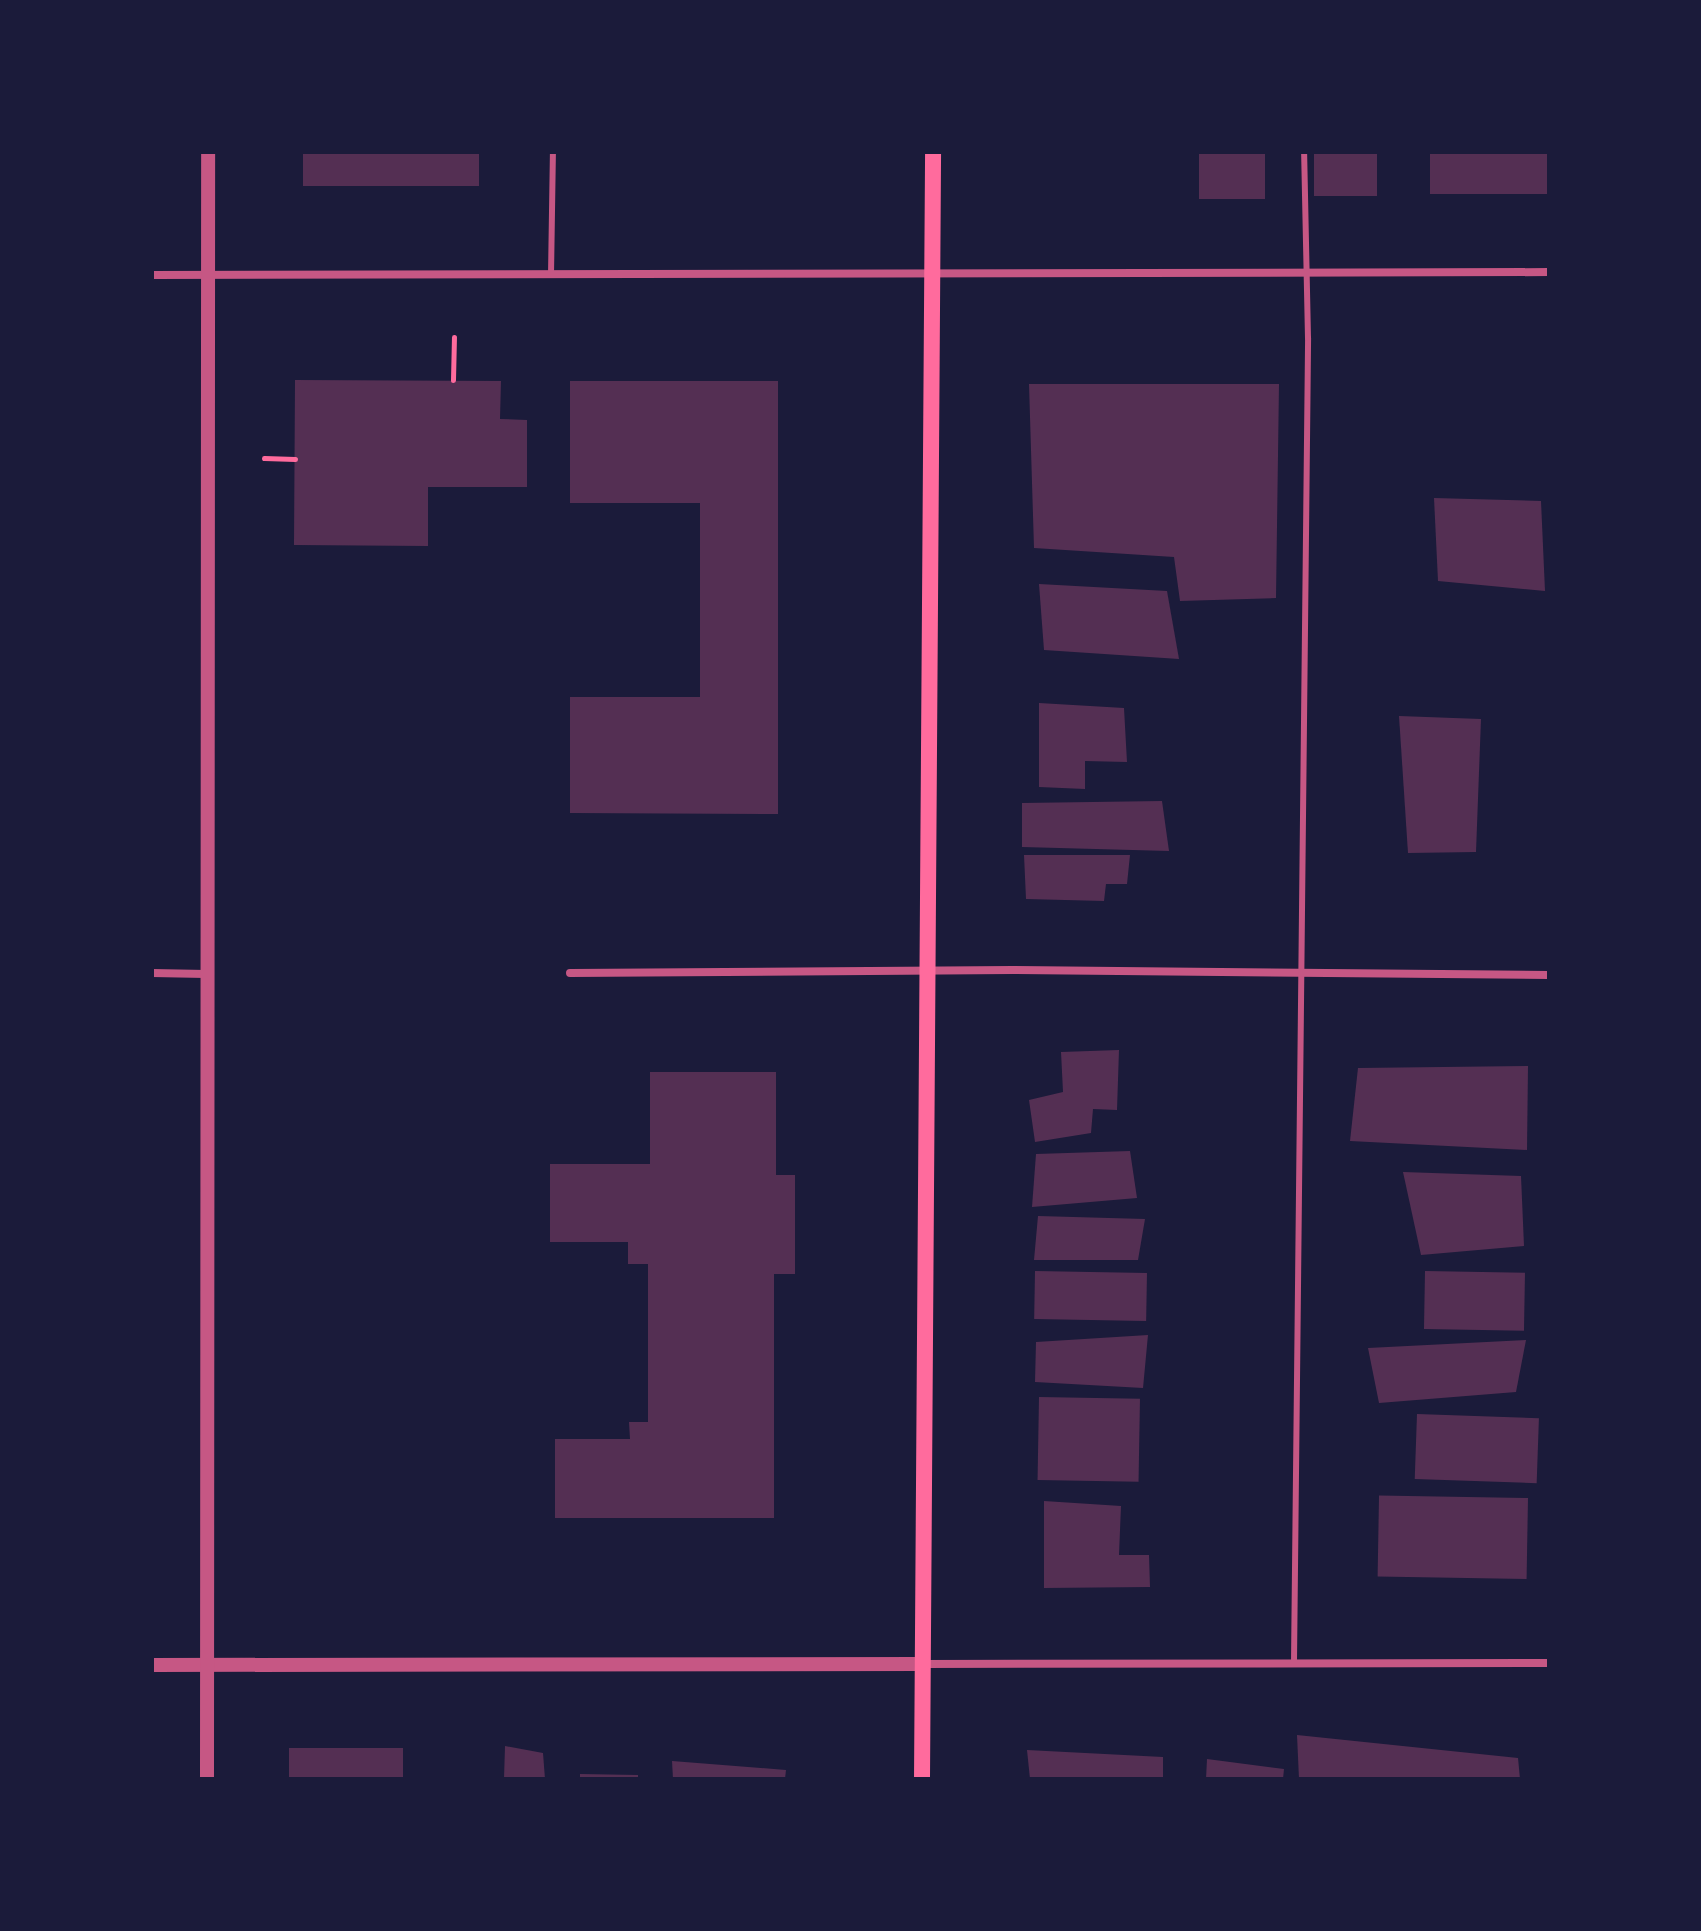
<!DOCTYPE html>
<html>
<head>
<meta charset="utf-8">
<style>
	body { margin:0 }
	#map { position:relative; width:1701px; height:1931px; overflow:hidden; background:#1b1b3a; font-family:Commissioner,sans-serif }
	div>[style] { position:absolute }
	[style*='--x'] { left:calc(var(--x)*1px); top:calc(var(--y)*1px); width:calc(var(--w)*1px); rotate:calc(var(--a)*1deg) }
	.building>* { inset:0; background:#542f53; transform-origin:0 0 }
	.path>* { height:5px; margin:-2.5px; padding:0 2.5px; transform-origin:2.5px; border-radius:2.5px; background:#ff6b9d }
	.service>* { height:6px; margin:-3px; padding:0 3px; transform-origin:3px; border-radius:3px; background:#c65784 }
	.minor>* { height:8px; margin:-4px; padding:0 4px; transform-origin:4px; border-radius:4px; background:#c65784 }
	.tertiary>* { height:14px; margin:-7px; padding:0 7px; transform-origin:7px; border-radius:7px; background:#c65784 }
	.secondary>* { height:16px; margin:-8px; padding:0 8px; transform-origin:8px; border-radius:8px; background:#ff6b9d }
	span { translate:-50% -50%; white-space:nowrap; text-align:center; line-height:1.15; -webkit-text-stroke:8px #1b1b3a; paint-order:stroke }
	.frame { position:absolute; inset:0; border:154px solid #1b1b3a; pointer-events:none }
</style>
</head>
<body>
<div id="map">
	<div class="building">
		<i style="left:303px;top:152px;width:176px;height:34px"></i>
		<i style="left:1199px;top:152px;width:66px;height:47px"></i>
		<i style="left:1314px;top:152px;width:63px;height:44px"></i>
		<i style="left:1430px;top:152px;width:119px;height:42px"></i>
		<i style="clip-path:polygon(295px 380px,501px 381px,500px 419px,527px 420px,527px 487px,428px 487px,428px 546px,294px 545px)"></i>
		<i style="clip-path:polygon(570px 381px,778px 381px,778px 814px,570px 813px,570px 697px,700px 697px,700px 503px,570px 503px)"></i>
		<i style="clip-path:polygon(1029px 384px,1279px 384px,1276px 598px,1180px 601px,1174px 557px,1034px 548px)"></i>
		<i style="clip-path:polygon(1434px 498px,1541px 501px,1545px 591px,1438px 581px)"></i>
		<i style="clip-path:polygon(1039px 584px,1167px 591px,1179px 659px,1044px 650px)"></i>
		<i style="clip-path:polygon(1039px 703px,1124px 708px,1127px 762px,1085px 761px,1085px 789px,1039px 787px)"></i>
		<i style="clip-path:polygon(1399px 716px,1481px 719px,1476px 852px,1408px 853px)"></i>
		<i style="clip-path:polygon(1162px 801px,1169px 851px,1022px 847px,1022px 803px)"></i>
		<i style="clip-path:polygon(1024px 855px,1130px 855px,1127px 884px,1106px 884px,1104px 901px,1026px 899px)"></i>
		<i style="clip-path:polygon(1119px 1050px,1117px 1110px,1093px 1109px,1091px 1133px,1035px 1142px,1029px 1100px,1063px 1092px,1061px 1052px)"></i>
		<i style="clip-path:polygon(1528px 1066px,1527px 1150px,1350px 1141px,1358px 1068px)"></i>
		<i style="clip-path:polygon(650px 1072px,776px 1072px,776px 1175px,795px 1175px,795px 1274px,774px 1274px,774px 1518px,555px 1518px,555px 1439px,630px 1439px,629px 1422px,648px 1422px,648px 1264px,628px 1264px,628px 1242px,550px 1242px,550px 1164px,650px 1164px)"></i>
		<i style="clip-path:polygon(1130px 1151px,1137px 1198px,1032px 1207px,1036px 1154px)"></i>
		<i style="clip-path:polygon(1403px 1172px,1521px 1176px,1524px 1246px,1421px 1255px)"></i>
		<i style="clip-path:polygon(1038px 1216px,1145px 1219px,1138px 1260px,1034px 1260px)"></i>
		<i style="left:1035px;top:1271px;width:112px;height:48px;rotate:1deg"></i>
		<i style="left:1425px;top:1271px;width:100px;height:58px;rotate:1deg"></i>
		<i style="clip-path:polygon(1148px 1335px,1143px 1388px,1035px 1382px,1036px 1342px)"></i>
		<i style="clip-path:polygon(1526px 1340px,1516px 1392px,1379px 1403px,1368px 1348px)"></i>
		<i style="left:1039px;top:1397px;width:101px;height:83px;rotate:1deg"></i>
		<i style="left:1417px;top:1414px;width:122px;height:65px;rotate:2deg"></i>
		<i style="left:1528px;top:1498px;width:81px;height:149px;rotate:91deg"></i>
		<i style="clip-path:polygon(1044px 1501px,1121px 1506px,1119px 1555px,1149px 1555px,1150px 1587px,1044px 1588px)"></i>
		<i style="clip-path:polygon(1297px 1735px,1518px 1758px,1520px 1779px,1299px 1779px)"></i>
		<i style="clip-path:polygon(505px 1746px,543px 1753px,545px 1779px,504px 1779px)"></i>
		<i style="left:403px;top:1748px;width:31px;height:114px;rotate:90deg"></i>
		<i style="clip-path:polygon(1027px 1750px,1163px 1757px,1163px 1779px,1030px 1779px)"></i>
		<i style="clip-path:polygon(1207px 1759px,1284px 1769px,1283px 1779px,1206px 1779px)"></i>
		<i style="clip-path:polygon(672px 1761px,786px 1770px,785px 1779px,673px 1779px)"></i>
		<i style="clip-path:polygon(580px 1774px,638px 1775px,638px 1779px,580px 1779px)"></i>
	</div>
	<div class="path">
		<i style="--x:453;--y:380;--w:43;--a:-88.7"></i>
		<i style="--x:264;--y:458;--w:31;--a:2"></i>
	</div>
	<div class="service">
		<i style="--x:551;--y:275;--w:123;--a:-89.1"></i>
		<i style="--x:1294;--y:1662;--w:1324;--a:-89.39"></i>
		<i style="--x:1308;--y:338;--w:186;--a:-91.2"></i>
	</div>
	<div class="minor">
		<i style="--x:152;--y:275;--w:1397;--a:-0.12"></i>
		<i style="--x:152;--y:973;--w:54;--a:1.1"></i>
		<i style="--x:570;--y:973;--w:443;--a:-0.4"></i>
		<i style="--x:1013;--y:970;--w:536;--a:0.53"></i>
		<i style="--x:922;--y:1664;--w:627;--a:-0.09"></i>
	</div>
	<div class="tertiary">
		<i style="--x:152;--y:1665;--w:769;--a:-0.07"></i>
		<i style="--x:207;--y:1779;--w:1627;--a:-89.96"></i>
	</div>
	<div class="secondary">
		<i style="--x:922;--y:1779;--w:1627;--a:-89.61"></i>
	</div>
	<div class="frame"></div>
</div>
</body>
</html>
